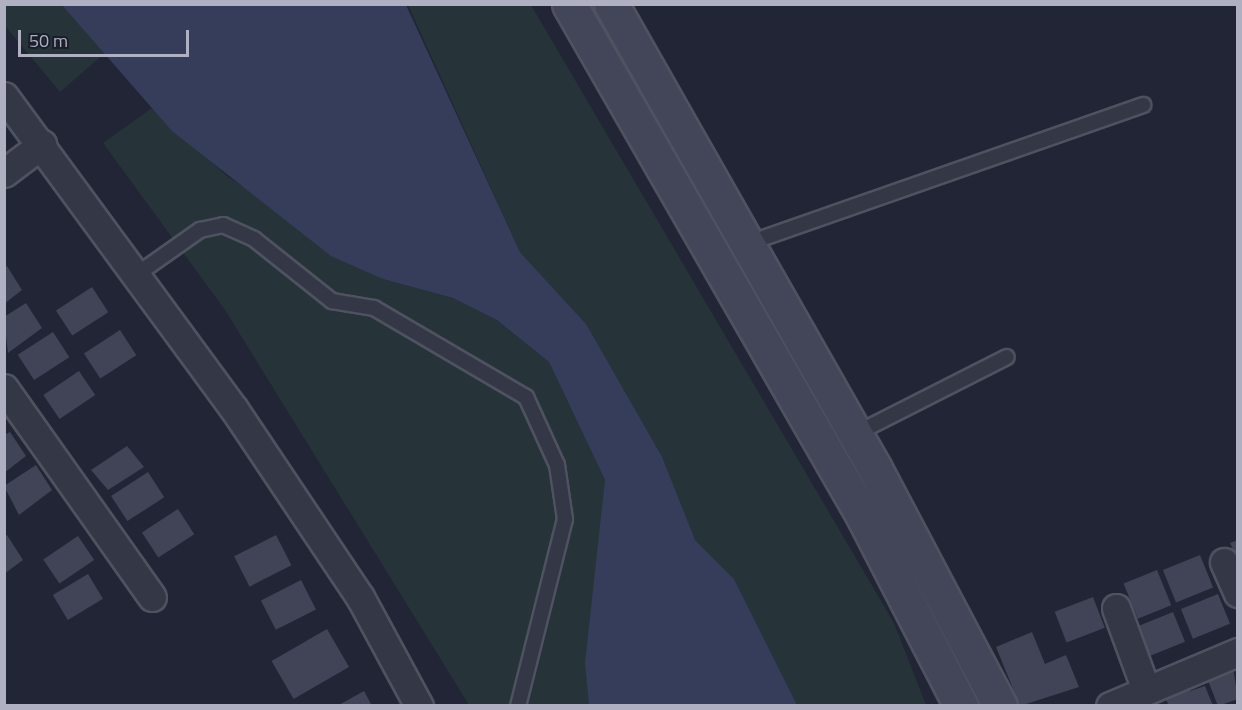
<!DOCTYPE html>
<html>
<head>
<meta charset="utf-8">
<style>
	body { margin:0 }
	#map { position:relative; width:1242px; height:710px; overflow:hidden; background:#212535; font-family:"Titillium Web",sans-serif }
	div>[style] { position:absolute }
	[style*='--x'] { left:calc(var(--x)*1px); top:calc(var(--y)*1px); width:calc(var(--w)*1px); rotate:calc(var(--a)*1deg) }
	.green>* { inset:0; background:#263339 }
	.water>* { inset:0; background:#363d5b }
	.building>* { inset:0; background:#404456; transform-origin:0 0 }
	.roads { filter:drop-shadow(2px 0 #4f5260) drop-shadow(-2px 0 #4f5260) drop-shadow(0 2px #4f5260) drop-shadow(0 -2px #4f5260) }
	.lane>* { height:14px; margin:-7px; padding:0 7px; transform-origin:7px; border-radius:7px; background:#343745 }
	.street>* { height:27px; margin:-13.5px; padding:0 13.5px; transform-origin:13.5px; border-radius:13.5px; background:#343745 }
	.secondary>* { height:33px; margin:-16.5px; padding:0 16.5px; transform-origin:16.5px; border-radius:16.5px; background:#434658 }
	span { translate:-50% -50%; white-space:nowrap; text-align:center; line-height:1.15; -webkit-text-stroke:6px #1a1d2a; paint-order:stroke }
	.frame { position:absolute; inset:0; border:6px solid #afb1c2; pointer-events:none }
	.scale { position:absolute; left:18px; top:30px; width:171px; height:27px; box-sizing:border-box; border:3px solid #afb1c2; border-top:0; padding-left:8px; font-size:18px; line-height:21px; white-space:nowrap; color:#afb1c2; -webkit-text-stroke:4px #1a1d2a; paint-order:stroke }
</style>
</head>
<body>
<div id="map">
	<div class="green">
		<i style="clip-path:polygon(4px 5px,75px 5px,105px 53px,60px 92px,5px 26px)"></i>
		<i style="clip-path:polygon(408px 5px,531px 5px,894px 623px,926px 705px,797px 705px,734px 579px,695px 540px,586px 324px,520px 252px)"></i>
		<i style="clip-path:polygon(152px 108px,227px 176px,383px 279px,453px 298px,497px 320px,549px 362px,605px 480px,590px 705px,469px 705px,225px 310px,103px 143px)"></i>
	</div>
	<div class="water">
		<i style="clip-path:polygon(62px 5px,406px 5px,520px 252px,586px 324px,662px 457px,695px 540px,734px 579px,797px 705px,589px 705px,585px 663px,605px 480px,549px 362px,497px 320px,453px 298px,383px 279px,331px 256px,172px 131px)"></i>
	</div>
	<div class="building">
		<i style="clip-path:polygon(7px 266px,22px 290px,4px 304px,4px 267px)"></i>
		<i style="left:92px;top:287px;width:30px;height:43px;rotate:57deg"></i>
		<i style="clip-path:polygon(26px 303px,42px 328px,8px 353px,4px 317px)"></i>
		<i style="left:120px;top:330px;width:30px;height:43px;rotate:57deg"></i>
		<i style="left:53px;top:332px;width:30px;height:42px;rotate:57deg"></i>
		<i style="left:79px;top:371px;width:29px;height:43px;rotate:56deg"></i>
		<i style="clip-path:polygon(10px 432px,26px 456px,4px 473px,4px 435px)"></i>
		<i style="clip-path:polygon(127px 446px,144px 467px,108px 490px,91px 470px)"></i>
		<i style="clip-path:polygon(36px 465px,52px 490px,19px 515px,4px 486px)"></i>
		<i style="left:148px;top:472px;width:30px;height:44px;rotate:57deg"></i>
		<i style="left:178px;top:509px;width:30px;height:43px;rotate:57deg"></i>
		<i style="clip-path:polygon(7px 535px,23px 560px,4px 574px,4px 537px)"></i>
		<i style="left:276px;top:535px;width:34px;height:47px;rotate:63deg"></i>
		<i style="left:78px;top:536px;width:29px;height:42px;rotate:56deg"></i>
		<i style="clip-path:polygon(1238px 540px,1238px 560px,1230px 543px)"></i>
		<i style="left:1200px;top:555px;width:35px;height:40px;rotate:68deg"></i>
		<i style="left:1157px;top:570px;width:38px;height:36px;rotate:68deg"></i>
		<i style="left:88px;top:574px;width:29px;height:41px;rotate:59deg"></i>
		<i style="left:301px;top:580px;width:33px;height:45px;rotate:63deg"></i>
		<i style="left:1218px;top:594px;width:32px;height:40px;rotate:68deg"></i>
		<i style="left:1093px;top:597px;width:33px;height:41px;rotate:69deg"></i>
		<i style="left:1173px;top:612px;width:32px;height:40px;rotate:68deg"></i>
		<i style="left:327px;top:629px;width:44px;height:64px;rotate:60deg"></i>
		<i style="clip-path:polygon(1032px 632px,1045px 664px,1066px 655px,1079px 687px,1020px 706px,996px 647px)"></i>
		<i style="clip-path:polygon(1233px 667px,1238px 699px,1218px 706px,1207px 678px)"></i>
		<i style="clip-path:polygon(1188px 685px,1190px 691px,1205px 686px,1213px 706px,1169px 706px,1164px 695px)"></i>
		<i style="clip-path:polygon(364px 691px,372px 706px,337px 706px)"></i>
	</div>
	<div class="roads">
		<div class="lane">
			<i style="--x:746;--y:244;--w:421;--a:-19.3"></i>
			<i style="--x:139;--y:273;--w:75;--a:-35.2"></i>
			<i style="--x:200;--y:230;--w:24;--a:-12"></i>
			<i style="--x:223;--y:225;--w:34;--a:24"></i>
			<i style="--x:254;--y:239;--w:100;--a:38.5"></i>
			<i style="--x:332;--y:301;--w:43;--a:9.5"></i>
			<i style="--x:374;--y:308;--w:176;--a:30.4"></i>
			<i style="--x:526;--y:397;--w:75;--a:65.5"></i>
			<i style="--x:557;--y:465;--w:55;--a:81.6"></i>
			<i style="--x:565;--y:519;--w:193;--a:104.1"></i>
			<i style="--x:855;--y:434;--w:170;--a:-26.9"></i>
		</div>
		<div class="street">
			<i style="--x:4;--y:96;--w:388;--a:53.7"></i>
			<i style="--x:234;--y:409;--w:226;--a:56.2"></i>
			<i style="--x:360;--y:597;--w:124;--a:61.6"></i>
			<i style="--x:4;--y:173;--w:48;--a:-37.3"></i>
			<i style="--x:4;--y:388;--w:256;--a:54.7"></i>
			<i style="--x:1224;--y:562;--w:34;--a:66"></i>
			<i style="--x:1116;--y:608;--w:87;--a:69.9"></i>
			<i style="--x:1110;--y:706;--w:139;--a:-22.9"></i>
		</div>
		<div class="secondary">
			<i style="--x:569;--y:4;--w:590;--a:60.13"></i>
			<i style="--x:863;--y:516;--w:214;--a:62.7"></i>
			<i style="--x:611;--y:4;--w:535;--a:60.41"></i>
			<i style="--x:875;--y:469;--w:268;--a:62.2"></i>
		</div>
	</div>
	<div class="frame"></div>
	<div class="scale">50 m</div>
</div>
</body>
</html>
